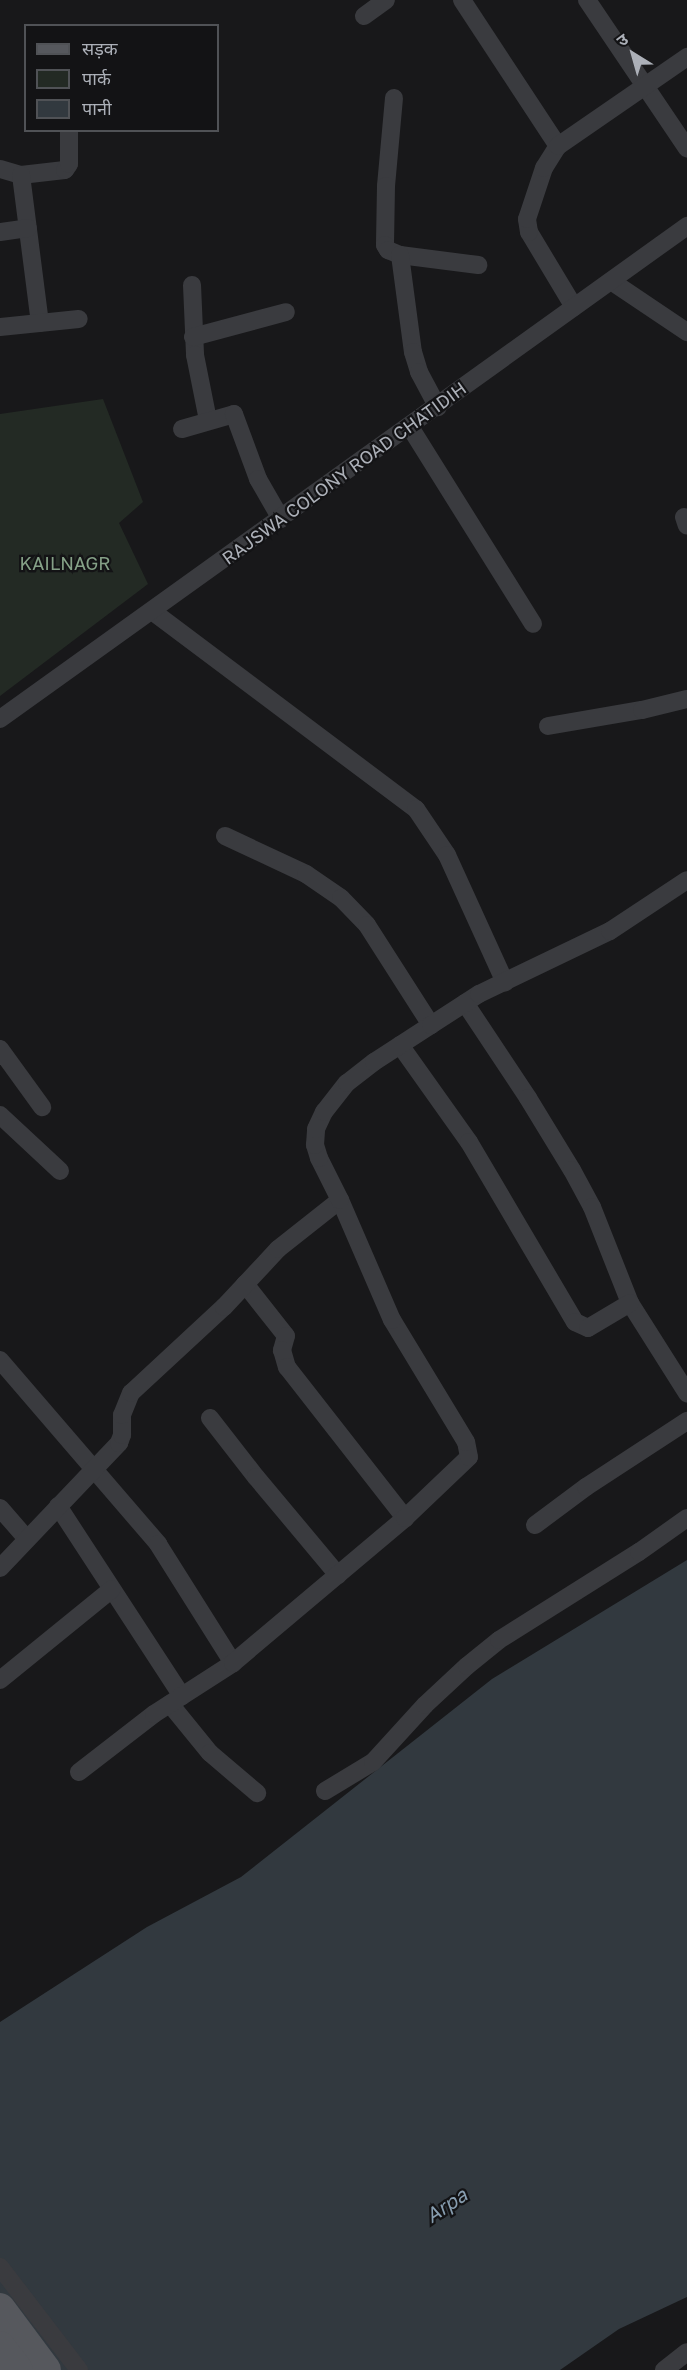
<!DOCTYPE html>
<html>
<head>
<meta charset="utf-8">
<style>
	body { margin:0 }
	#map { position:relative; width:687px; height:2370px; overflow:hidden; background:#18181a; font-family:"Golos Text","Noto Sans Devanagari",sans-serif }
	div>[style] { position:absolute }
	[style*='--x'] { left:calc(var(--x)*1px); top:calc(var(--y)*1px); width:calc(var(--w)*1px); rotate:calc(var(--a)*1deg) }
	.green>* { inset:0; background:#232a24 }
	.water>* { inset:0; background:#32393f }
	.minor>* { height:18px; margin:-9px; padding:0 9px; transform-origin:9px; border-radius:9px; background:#3a3b3f }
	.primary>* { height:30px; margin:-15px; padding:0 15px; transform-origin:15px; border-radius:15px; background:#56585d }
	span { translate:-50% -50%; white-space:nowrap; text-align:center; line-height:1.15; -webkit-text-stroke:4.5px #131315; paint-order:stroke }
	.street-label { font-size:18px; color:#acb0b8 }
	.park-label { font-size:18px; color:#85a187 }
	.water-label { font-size:20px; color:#879daf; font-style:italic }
	.legend { position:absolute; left:24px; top:24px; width:195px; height:108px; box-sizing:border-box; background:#131315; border:2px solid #505256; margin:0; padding:8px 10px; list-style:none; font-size:18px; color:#acb0b8 }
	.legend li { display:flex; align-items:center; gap:12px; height:30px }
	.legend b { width:30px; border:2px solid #505256 }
	.north { position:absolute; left:603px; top:24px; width:60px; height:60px; -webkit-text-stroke:4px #131315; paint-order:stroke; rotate:323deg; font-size:16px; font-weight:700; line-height:24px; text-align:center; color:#acb0b8 }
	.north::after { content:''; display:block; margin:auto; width:21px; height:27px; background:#acb0b8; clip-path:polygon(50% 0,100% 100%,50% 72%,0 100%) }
</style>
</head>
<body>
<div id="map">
	<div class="green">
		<i style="clip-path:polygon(103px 399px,143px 502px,119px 523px,148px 584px,0 696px,0 414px)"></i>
	</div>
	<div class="water">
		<i style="clip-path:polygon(687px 1560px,687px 2297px,619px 2329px,560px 2370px,0 2370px,0 2022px,147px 1927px,241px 1877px,492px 1679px)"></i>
	</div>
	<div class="minor">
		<i style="--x:462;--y:0;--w:175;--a:56.7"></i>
		<i style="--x:587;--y:0;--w:179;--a:56"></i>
		<i style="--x:364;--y:16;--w:27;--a:-36"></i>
		<i style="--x:394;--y:98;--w:88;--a:95.2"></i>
		<i style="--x:386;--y:186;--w:59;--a:91"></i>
		<i style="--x:385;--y:245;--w:6;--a:59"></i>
		<i style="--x:388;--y:250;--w:13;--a:23"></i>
		<i style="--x:400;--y:255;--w:79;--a:7.3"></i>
		<i style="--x:0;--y:169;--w:22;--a:16"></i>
		<i style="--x:21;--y:175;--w:44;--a:-6.5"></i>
		<i style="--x:65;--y:170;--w:7;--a:-56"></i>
		<i style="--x:69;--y:164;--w:34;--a:-90"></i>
		<i style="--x:21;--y:175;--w:149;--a:82.7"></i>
		<i style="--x:0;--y:232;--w:28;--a:-8"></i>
		<i style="--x:400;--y:255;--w:98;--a:82.4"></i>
		<i style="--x:413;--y:352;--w:21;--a:73"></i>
		<i style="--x:419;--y:372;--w:40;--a:62"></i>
		<i style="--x:611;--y:281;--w:92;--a:33.9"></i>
		<i style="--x:192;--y:285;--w:70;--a:87.5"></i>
		<i style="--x:195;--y:355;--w:66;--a:78.7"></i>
		<i style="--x:574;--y:307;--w:87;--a:-121"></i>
		<i style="--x:529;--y:232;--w:13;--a:-99"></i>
		<i style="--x:527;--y:219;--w:54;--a:-71.6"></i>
		<i style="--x:544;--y:168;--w:26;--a:-58"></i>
		<i style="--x:558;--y:146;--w:157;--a:-34.6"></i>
		<i style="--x:0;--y:327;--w:79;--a:-5.8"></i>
		<i style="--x:193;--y:337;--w:96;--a:-15"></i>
		<i style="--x:410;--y:427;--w:232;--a:58"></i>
		<i style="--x:182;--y:429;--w:54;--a:-16.1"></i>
		<i style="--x:234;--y:414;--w:69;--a:69.7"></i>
		<i style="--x:258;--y:479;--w:46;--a:60.1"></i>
		<i style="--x:684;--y:517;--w:9;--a:72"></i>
		<i style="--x:152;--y:611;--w:330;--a:36.9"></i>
		<i style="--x:416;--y:809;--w:55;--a:56"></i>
		<i style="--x:447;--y:855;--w:140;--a:65.5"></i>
		<i style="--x:0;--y:719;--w:846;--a:-35.66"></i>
		<i style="--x:548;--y:726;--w:95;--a:-9.7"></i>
		<i style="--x:642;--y:710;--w:46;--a:-13.7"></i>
		<i style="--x:225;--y:836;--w:89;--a:25.1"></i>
		<i style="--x:306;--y:874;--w:42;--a:34.4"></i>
		<i style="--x:341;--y:898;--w:37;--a:46"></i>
		<i style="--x:367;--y:925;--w:119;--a:57.4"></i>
		<i style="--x:465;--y:1003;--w:114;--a:56.4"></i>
		<i style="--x:528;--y:1098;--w:84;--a:58.6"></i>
		<i style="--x:572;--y:1170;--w:42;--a:61.6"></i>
		<i style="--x:592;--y:1207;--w:103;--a:68.4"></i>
		<i style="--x:630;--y:1303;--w:107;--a:57.7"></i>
		<i style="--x:400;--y:1045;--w:119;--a:54.6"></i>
		<i style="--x:469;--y:1142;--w:209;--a:59.5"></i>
		<i style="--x:575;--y:1322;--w:14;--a:25"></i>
		<i style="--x:588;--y:1328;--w:49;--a:-30.8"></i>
		<i style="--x:0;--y:1049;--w:72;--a:54.1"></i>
		<i style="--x:0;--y:1115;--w:82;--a:43"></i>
		<i style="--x:245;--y:1284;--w:66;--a:51.7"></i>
		<i style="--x:286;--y:1336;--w:15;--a:106"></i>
		<i style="--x:282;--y:1350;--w:18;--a:74"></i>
		<i style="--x:287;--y:1367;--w:192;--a:52"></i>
		<i style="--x:0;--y:1360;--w:243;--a:49.3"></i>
		<i style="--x:158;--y:1544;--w:141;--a:57.8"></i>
		<i style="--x:210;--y:1418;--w:75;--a:52.1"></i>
		<i style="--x:256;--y:1477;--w:128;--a:50.1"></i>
		<i style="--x:58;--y:1506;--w:227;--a:56.9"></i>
		<i style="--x:0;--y:1508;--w:40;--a:49"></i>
		<i style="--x:535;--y:1525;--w:64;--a:-36.7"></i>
		<i style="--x:586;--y:1487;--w:121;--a:-33.2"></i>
		<i style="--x:0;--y:1568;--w:173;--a:-46.4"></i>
		<i style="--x:119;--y:1443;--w:9;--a:-69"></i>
		<i style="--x:122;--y:1435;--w:20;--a:-90"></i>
		<i style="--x:122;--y:1415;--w:24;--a:-68"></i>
		<i style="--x:131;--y:1393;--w:127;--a:-42.8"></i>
		<i style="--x:224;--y:1307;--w:79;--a:-47"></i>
		<i style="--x:278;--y:1249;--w:79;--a:-38.3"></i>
		<i style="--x:0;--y:1680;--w:144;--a:-39.1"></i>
		<i style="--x:170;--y:1704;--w:63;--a:50.8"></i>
		<i style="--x:210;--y:1753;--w:62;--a:40.4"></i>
		<i style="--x:79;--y:1772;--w:95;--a:-37.7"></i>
		<i style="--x:154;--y:1714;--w:94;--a:-32.8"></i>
		<i style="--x:233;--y:1663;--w:225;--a:-40.1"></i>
		<i style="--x:405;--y:1518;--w:88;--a:-43.6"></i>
		<i style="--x:469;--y:1457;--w:15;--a:-101"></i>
		<i style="--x:466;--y:1442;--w:143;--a:-121.2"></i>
		<i style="--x:392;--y:1320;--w:131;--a:-113.4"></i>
		<i style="--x:340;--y:1200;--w:47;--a:-116.6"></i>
		<i style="--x:319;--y:1158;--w:14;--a:-107"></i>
		<i style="--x:315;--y:1145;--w:16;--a:-86"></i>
		<i style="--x:316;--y:1129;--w:19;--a:-65"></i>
		<i style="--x:324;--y:1112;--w:37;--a:-52"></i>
		<i style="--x:347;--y:1083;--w:34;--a:-38"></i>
		<i style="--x:374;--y:1062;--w:68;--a:-33"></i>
		<i style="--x:431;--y:1025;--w:57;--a:-32.9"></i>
		<i style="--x:479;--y:994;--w:145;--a:-25.7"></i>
		<i style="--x:610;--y:931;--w:92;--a:-33.5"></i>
		<i style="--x:325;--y:1791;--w:56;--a:-31.1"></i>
		<i style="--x:373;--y:1762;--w:77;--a:-47.6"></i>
		<i style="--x:425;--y:1705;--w:57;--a:-42.9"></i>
		<i style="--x:467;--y:1666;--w:41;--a:-39.1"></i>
		<i style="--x:499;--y:1640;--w:165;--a:-32.2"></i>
		<i style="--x:639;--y:1552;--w:59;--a:-35.3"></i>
		<i style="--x:0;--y:2267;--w:130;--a:52.5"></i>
		<i style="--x:664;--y:2370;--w:29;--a:-38"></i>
	</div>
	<div class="primary">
		<i style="--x:0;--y:2308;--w:77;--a:53.4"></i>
		<i style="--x:0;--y:2346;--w:30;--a:53"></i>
	</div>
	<div class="street-label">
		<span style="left:344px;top:473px;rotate:-36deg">RAJSWA COLONY ROAD CHATIDIH</span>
	</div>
	<div class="park-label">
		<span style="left:65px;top:563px">KAILNAGR</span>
	</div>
	<div class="water-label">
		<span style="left:446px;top:2205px;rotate:-34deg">Arpa</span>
	</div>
	<ul class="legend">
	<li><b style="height:8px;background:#56585d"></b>सड़क</li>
	<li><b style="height:16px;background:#232a24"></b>पार्क</li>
	<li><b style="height:16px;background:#32393f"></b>पानी</li>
	</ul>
	<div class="north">उ</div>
</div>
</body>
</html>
